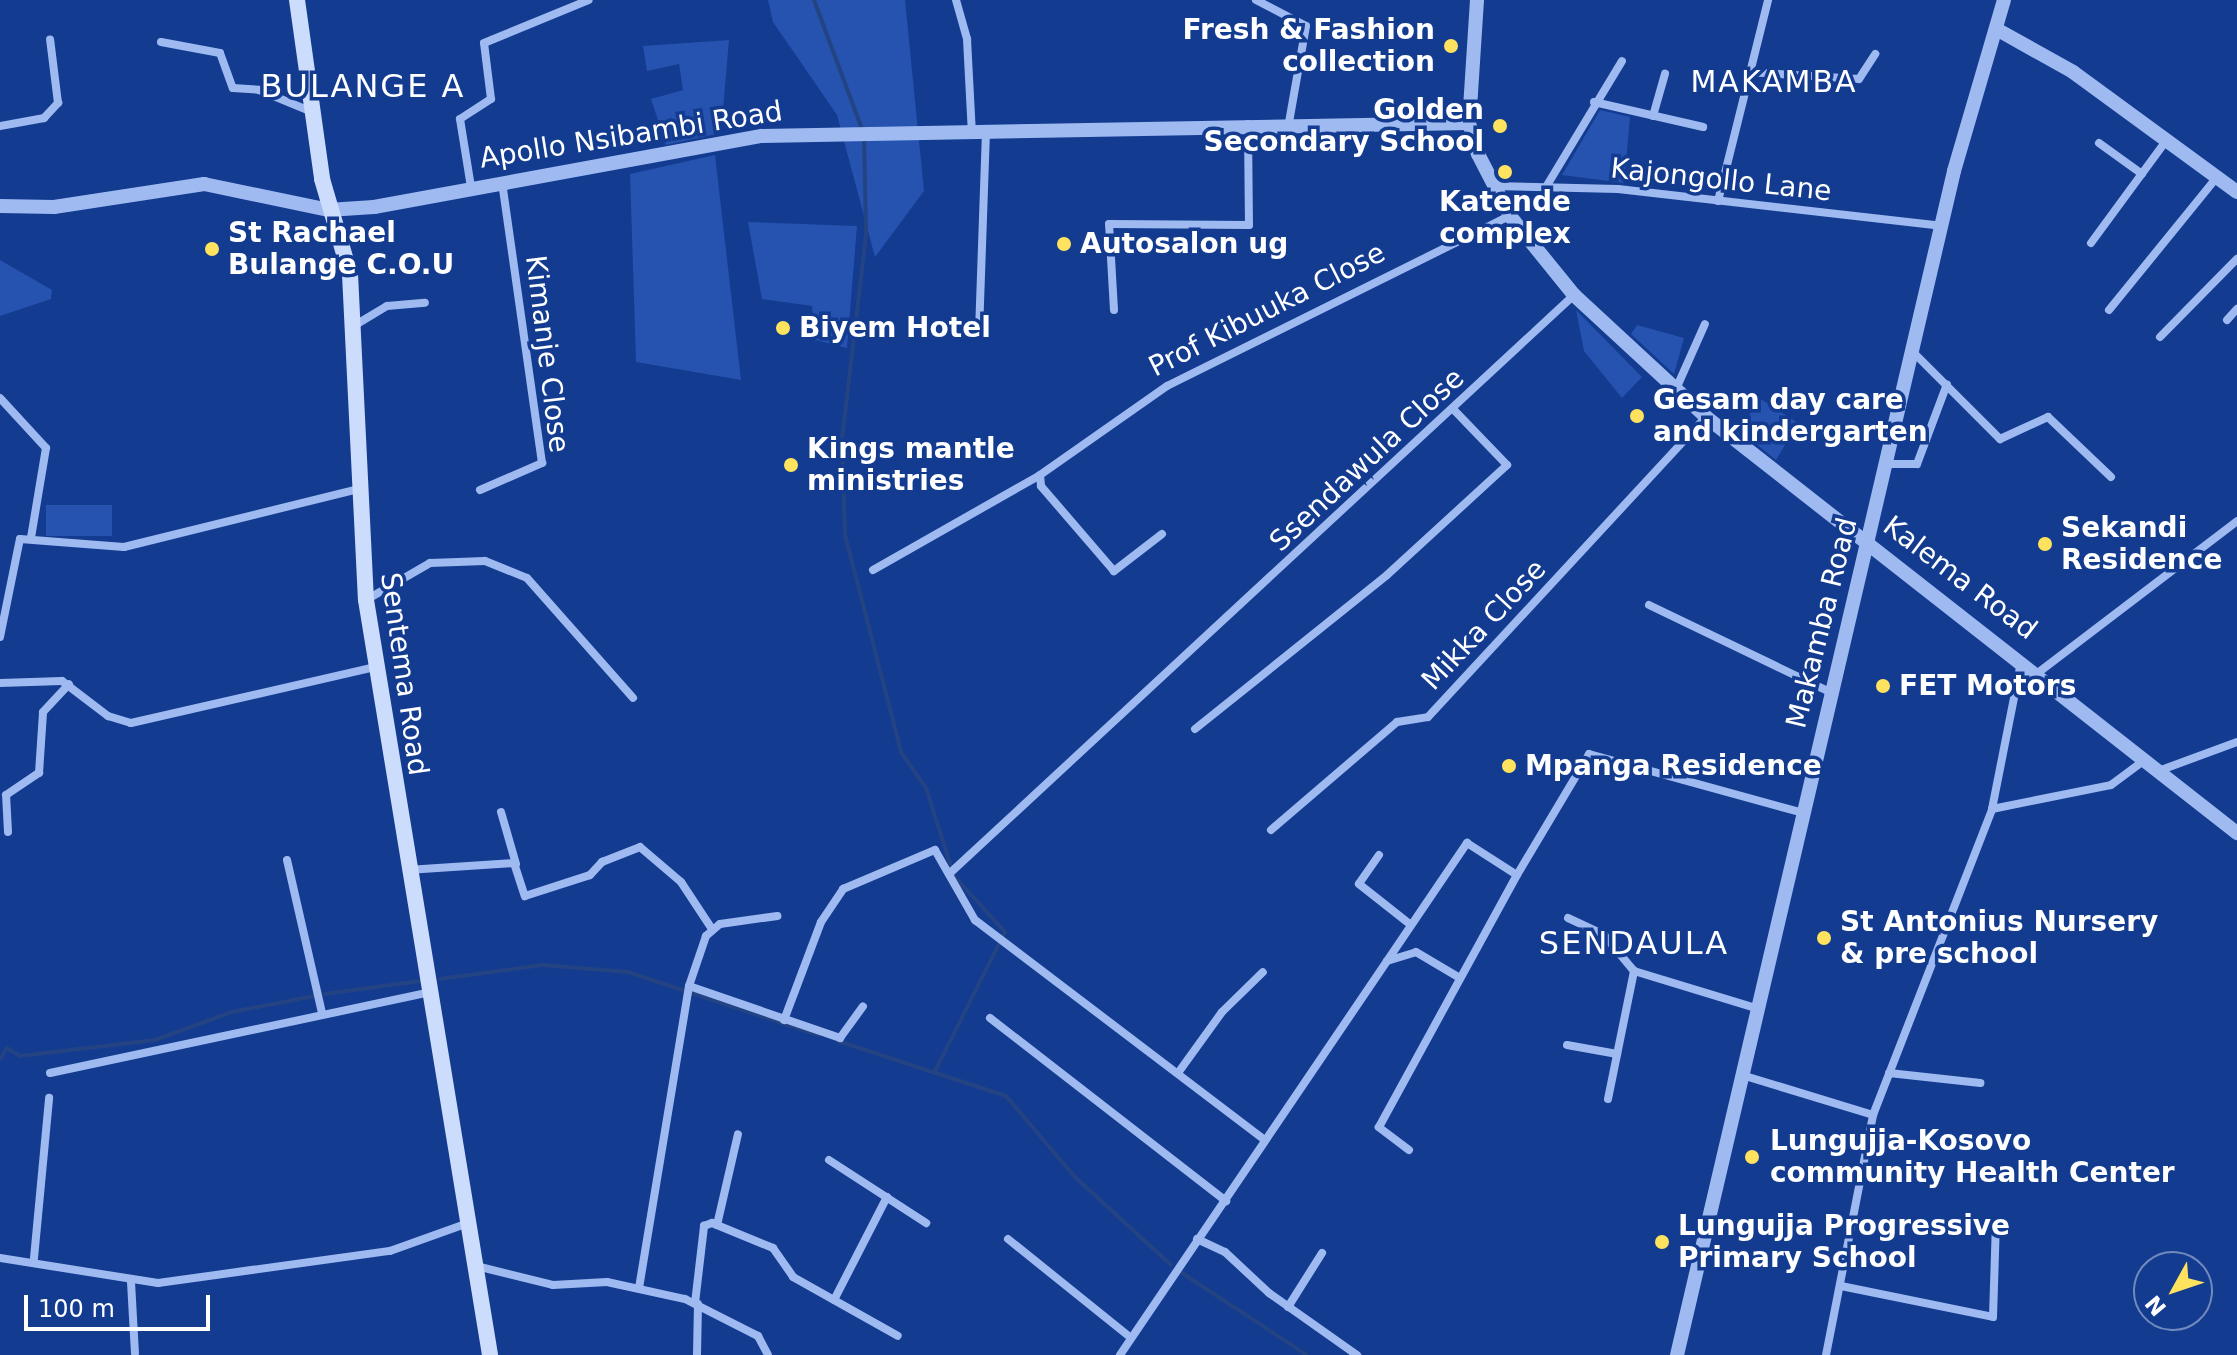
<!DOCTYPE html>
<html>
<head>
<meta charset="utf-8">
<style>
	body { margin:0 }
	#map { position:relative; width:2237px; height:1355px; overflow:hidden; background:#133b90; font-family:"DejaVu Sans",sans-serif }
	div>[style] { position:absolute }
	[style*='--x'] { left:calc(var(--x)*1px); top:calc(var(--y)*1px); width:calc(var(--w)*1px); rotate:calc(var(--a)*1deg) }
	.green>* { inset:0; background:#2553af; transform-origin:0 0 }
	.stream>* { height:4px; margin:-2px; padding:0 2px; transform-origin:2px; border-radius:2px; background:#244383 }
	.minor>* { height:8px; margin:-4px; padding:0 4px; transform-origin:4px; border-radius:4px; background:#9ebaf1 }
	.tertiary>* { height:14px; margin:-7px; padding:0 7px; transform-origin:7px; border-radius:7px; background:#9ebaf1 }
	.secondary>* { height:16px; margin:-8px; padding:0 8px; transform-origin:8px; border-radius:8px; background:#ccdcfc }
	.dots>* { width:22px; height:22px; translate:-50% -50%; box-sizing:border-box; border:4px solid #133b90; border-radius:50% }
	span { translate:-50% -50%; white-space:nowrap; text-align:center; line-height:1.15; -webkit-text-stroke:7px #133b90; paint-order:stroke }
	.poi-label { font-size:28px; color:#fff; font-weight:700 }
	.right { translate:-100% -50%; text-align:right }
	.left { translate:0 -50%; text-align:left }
	.street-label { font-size:28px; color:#fff }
	.neighbourhood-label { font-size:30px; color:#fff; letter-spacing:2px }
	.quarter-label { font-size:32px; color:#fff; letter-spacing:2px }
	.north { position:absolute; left:2133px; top:1251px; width:80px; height:80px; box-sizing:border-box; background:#133b90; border:2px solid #7189bc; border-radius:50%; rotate:230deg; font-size:22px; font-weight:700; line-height:32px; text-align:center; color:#fff }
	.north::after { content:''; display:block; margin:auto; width:28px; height:36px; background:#ffe35e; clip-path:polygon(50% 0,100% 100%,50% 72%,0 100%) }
	.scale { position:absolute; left:24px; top:1295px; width:186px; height:36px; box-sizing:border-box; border:4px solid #fff; border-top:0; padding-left:10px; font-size:24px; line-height:28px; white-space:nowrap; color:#fff; -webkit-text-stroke:6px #133b90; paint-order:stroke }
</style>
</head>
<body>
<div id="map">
	<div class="green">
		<i style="clip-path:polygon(768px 0,905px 0,924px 191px,875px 257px,837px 115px,773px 22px)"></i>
		<i style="clip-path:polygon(729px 40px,721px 133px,666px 145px,651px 99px,683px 90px,679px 64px,647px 71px,643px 46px)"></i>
		<i style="clip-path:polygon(1600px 110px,1630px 117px,1624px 183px,1562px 175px)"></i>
		<i style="clip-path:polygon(715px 155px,741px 380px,636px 362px,630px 174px)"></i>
		<i style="clip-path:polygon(748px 222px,857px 226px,847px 348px,815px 340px,812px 306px,762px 299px)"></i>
		<i style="clip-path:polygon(0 260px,52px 290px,51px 299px,0 316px)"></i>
		<i style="clip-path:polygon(1576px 310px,1642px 377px,1622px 398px,1584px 351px)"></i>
		<i style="clip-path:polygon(1637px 325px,1684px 338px,1674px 374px,1631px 334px)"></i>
		<i style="clip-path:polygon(1759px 398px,1798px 423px,1776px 460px,1740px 431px)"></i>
		<i style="left:46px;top:505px;width:66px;height:31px"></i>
	</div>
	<div class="stream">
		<i style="--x:814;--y:0;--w:138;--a:69.6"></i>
		<i style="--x:864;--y:137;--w:98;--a:88.8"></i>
		<i style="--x:866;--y:235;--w:205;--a:96.7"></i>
		<i style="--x:842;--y:439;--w:96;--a:88.2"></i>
		<i style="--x:845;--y:535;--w:224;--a:75.5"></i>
		<i style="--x:901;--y:752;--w:44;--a:55.2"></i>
		<i style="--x:926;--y:788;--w:92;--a:72.3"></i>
		<i style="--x:954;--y:876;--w:76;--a:47.7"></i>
		<i style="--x:1005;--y:932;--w:158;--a:116.7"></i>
		<i style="--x:440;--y:979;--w:103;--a:-7.8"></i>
		<i style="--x:542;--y:965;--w:86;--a:4.7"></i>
		<i style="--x:628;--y:972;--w:200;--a:18.3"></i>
		<i style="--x:325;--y:994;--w:96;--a:-7.8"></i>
		<i style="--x:838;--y:1041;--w:177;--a:18.1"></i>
		<i style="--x:1006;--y:1096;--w:106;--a:49.6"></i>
		<i style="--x:1075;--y:1177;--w:130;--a:42.5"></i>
		<i style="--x:0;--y:1059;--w:13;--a:-58"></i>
		<i style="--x:7;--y:1048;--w:15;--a:32"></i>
		<i style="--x:20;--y:1056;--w:136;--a:-6.8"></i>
		<i style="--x:155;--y:1040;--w:82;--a:-20"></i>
		<i style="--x:232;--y:1012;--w:84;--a:-11"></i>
		<i style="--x:1182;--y:1273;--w:149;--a:33.3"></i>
	</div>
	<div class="minor">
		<i style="--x:956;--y:0;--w:41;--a:74.2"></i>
		<i style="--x:967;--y:39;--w:96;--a:87"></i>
		<i style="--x:1256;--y:0;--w:56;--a:27.5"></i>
		<i style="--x:1306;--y:26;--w:97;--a:100"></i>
		<i style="--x:161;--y:42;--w:60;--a:10.6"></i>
		<i style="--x:220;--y:53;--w:37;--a:70"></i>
		<i style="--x:233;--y:88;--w:26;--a:4"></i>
		<i style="--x:259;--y:90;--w:57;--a:22.5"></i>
		<i style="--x:1747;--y:72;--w:112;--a:3.6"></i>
		<i style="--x:1859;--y:79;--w:30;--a:-57"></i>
		<i style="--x:1594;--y:102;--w:112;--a:12.9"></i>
		<i style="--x:1653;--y:116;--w:44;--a:-74.1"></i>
		<i style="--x:0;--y:126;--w:45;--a:-10.3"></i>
		<i style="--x:44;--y:118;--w:21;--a:-47"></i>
		<i style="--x:58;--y:103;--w:64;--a:-97.1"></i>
		<i style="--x:2099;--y:143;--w:53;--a:35.8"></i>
		<i style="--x:1493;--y:186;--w:125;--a:1.4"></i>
		<i style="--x:1618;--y:189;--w:325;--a:6.5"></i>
		<i style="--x:471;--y:187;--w:69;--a:-99.2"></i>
		<i style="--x:460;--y:119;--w:37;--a:-33"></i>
		<i style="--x:491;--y:99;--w:56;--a:-97.1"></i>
		<i style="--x:484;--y:43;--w:113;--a:-22.3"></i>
		<i style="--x:1546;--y:187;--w:147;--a:-58.9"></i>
		<i style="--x:1718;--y:201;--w:207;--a:-76"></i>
		<i style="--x:2091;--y:243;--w:127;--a:-53.7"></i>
		<i style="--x:1114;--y:310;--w:86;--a:-93.3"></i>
		<i style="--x:1109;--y:224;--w:140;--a:0.4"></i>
		<i style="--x:1249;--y:225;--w:101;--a:-90.6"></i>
		<i style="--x:2109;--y:310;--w:171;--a:-50.9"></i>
		<i style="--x:2227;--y:320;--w:15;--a:-48"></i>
		<i style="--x:352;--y:327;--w:41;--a:-31"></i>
		<i style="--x:387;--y:306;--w:38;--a:-5"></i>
		<i style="--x:979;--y:332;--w:197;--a:-88"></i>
		<i style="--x:2160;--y:337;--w:110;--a:-45.4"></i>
		<i style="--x:1916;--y:355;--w:119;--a:45"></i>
		<i style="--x:2000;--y:439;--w:53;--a:-24.6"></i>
		<i style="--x:2048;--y:417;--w:87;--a:43.6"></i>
		<i style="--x:1676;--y:389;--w:71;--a:-66"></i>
		<i style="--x:0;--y:398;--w:68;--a:47.4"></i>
		<i style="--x:46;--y:448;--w:91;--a:99.5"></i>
		<i style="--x:1889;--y:464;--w:28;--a:0"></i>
		<i style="--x:1917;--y:464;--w:85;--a:-69.4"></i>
		<i style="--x:480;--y:490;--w:68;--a:-23.5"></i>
		<i style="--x:542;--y:463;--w:283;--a:-98.1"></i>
		<i style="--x:1162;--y:534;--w:61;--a:142.4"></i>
		<i style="--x:1114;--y:571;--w:112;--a:-130.7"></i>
		<i style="--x:1041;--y:486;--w:11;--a:-95"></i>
		<i style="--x:1040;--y:475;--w:155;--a:-35"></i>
		<i style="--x:1167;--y:386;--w:383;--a:-26.4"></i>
		<i style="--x:873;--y:570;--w:192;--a:-29.6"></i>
		<i style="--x:366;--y:600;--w:74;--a:-30"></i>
		<i style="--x:430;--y:563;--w:55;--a:-2.1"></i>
		<i style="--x:485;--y:561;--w:45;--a:22"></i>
		<i style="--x:527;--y:578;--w:160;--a:48.5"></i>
		<i style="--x:1649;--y:605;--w:201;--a:25.7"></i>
		<i style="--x:0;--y:637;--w:100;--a:-78.5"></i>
		<i style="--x:20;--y:539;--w:104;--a:4.4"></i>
		<i style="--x:124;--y:547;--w:238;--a:-13.9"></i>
		<i style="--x:2039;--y:672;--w:249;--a:-37.3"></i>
		<i style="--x:0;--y:683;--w:62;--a:-1.8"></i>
		<i style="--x:62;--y:681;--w:58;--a:37.3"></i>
		<i style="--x:108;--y:716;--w:24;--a:17"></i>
		<i style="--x:131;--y:723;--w:251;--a:-12.9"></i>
		<i style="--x:1195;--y:729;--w:246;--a:-38.7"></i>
		<i style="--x:1387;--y:575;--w:163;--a:-42.5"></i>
		<i style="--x:1507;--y:465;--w:75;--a:-133.9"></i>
		<i style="--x:2161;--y:770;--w:81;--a:-20.2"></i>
		<i style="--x:1992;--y:809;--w:149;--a:-78.8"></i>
		<i style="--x:501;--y:812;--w:54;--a:73.9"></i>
		<i style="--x:1271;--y:830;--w:166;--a:-40.6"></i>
		<i style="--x:1397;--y:722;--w:31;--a:-9"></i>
		<i style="--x:1428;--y:717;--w:409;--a:-47.2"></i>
		<i style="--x:8;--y:832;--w:37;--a:-93"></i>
		<i style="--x:6;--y:795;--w:40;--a:-34"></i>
		<i style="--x:39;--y:773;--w:61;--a:-86.2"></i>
		<i style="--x:43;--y:712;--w:38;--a:-47"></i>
		<i style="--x:1379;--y:855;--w:35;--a:125"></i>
		<i style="--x:1359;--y:884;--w:66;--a:38.3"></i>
		<i style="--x:287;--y:860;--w:157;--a:77.1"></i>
		<i style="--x:407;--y:870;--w:107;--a:-3.7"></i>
		<i style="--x:514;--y:863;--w:35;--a:72"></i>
		<i style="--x:525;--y:896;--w:68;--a:-17.9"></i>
		<i style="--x:590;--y:875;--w:18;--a:-47"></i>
		<i style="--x:602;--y:862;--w:41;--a:-21.5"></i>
		<i style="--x:640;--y:847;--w:54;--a:40.5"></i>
		<i style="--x:681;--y:882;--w:56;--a:56.6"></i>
		<i style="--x:949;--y:874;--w:852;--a:-42.81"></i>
		<i style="--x:1568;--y:918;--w:40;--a:25"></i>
		<i style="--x:1604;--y:935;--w:47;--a:50.2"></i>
		<i style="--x:1634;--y:971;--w:131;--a:16.9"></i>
		<i style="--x:1387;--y:961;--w:30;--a:-17"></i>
		<i style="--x:1416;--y:952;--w:51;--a:30.6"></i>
		<i style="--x:689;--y:986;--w:160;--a:19"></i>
		<i style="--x:840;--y:1038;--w:39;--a:-54"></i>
		<i style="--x:990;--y:1018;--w:299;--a:37.8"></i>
		<i style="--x:784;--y:1020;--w:105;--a:-69.3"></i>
		<i style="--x:821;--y:922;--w:40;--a:-56"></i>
		<i style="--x:843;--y:889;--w:100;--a:-23"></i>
		<i style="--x:935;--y:850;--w:81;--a:60.3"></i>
		<i style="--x:975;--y:920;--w:364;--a:37.2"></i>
		<i style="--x:1567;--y:1045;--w:51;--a:10.2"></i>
		<i style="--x:50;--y:1073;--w:385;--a:-12"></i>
		<i style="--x:1178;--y:1073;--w:75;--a:-54.2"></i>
		<i style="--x:1222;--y:1012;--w:57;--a:-44.3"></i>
		<i style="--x:1889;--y:1073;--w:92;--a:6.3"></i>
		<i style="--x:1745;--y:1076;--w:134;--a:16.9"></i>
		<i style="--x:1608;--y:1099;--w:131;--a:-78.5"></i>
		<i style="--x:1409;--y:1150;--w:38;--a:-143"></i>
		<i style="--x:1379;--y:1127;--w:287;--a:-61.3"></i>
		<i style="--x:829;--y:1160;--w:116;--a:33"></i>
		<i style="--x:717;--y:1225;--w:93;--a:-77"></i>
		<i style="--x:1008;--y:1239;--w:156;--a:38.8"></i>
		<i style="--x:1197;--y:1239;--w:31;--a:25"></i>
		<i style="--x:1225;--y:1252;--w:60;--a:43"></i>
		<i style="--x:1269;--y:1293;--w:108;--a:35.2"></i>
		<i style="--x:0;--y:1258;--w:160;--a:9"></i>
		<i style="--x:158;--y:1283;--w:234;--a:-7.9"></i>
		<i style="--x:390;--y:1251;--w:83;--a:-19.7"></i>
		<i style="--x:34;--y:1258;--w:161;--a:-84.6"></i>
		<i style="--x:476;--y:1266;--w:79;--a:13.9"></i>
		<i style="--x:553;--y:1285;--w:54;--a:-3.2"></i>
		<i style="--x:607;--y:1282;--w:80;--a:12.3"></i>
		<i style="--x:685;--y:1299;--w:82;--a:26.9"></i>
		<i style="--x:758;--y:1336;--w:21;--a:62"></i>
		<i style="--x:131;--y:1282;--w:71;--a:86.8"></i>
		<i style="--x:1841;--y:1286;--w:155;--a:11.5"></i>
		<i style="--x:1993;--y:1317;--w:96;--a:-88.2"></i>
		<i style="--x:639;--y:1288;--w:306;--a:-80.6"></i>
		<i style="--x:689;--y:986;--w:53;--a:-71.2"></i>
		<i style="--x:706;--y:936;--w:18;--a:-41"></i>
		<i style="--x:720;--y:924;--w:58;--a:-8"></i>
		<i style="--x:834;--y:1300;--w:116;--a:-62.8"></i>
		<i style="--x:695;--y:1303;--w:78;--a:-83.3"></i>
		<i style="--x:704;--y:1226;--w:9;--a:-21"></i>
		<i style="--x:712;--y:1223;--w:66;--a:22.3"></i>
		<i style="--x:773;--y:1248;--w:35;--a:55"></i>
		<i style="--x:793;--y:1277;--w:120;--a:29.3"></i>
		<i style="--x:1288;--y:1307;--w:64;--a:-57.8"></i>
		<i style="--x:697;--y:1355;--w:51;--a:-88.9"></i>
		<i style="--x:1120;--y:1355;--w:619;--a:-55.87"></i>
		<i style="--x:1467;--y:843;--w:59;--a:32.6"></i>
		<i style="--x:1517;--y:875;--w:141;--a:-59.2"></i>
		<i style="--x:1589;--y:754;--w:222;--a:15.4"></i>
		<i style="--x:1826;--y:1355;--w:245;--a:-78.9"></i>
		<i style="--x:1873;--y:1115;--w:328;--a:-68.7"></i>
		<i style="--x:1992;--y:809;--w:121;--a:-11.4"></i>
		<i style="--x:2111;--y:785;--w:44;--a:-36.6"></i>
	</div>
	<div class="tertiary">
		<i style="--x:1477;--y:0;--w:123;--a:93.7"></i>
		<i style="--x:1469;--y:123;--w:32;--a:74"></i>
		<i style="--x:1478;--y:154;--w:70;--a:62.7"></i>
		<i style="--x:1510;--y:216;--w:102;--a:51"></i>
		<i style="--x:1574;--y:295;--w:180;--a:42.7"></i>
		<i style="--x:1706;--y:417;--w:675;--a:38.08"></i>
		<i style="--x:1998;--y:30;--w:86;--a:29.2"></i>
		<i style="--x:2073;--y:72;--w:203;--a:36.2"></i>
		<i style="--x:0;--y:206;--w:54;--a:1.1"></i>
		<i style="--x:54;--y:207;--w:152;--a:-8.7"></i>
		<i style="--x:204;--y:184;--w:127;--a:11.8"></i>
		<i style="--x:328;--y:210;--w:46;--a:-3.7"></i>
		<i style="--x:374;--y:207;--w:394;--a:-10.4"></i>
		<i style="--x:762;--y:136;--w:707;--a:-1.05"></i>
		<i style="--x:1677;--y:1355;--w:1216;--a:-76.83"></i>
		<i style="--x:1954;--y:171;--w:178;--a:-73.7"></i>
	</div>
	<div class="secondary">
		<i style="--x:297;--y:0;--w:181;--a:82"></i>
		<i style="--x:322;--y:179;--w:99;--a:73.6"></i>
		<i style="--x:350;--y:274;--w:326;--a:87.2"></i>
		<i style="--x:366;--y:600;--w:765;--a:80.67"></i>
	</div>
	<div class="dots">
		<i style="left:1451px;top:46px;background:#ffe35e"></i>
		<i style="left:1500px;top:126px;background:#ffe35e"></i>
		<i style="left:1505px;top:172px;background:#ffe35e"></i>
		<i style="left:1064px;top:244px;background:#ffe35e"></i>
		<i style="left:212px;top:249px;background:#ffe35e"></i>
		<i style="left:783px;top:328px;background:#ffe35e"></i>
		<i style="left:1637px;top:416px;background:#ffe35e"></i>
		<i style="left:791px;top:465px;background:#ffe35e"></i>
		<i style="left:2045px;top:544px;background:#ffe35e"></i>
		<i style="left:1883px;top:686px;background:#ffe35e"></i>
		<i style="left:1509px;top:766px;background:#ffe35e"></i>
		<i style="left:1824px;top:938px;background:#ffe35e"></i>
		<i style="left:1752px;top:1157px;background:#ffe35e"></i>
		<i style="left:1662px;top:1242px;background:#ffe35e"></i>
	</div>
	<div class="poi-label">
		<span class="right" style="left:1435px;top:46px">Fresh &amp; Fashion<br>collection</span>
		<span class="right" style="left:1484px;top:126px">Golden<br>Secondary School</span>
		<span style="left:1505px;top:218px">Katende<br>complex</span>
		<span class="left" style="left:228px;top:249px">St Rachael<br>Bulange C.O.U</span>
		<span class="left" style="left:1080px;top:244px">Autosalon ug</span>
		<span class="left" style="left:799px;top:328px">Biyem Hotel</span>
		<span class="left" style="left:1653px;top:416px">Gesam day care<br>and kindergarten</span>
		<span class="left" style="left:807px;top:465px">Kings mantle<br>ministries</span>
		<span class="left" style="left:2061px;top:544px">Sekandi<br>Residence</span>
		<span class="left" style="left:1899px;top:686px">FET Motors</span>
		<span class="left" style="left:1525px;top:766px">Mpanga Residence</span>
		<span class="left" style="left:1840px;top:938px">St Antonius Nursery<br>&amp; pre school</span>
		<span class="left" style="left:1770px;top:1157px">Lungujja-Kosovo<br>community Health Center</span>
		<span class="left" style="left:1678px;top:1242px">Lungujja Progressive<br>Primary School</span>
	</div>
	<div class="street-label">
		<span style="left:631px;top:135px;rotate:-9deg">Apollo Nsibambi Road</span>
		<span style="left:1721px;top:180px;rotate:6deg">Kajongollo Lane</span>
		<span style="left:1267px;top:310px;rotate:-27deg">Prof Kibuuka Close</span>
		<span style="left:547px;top:354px;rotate:83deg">Kimanje Close</span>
		<span style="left:1367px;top:460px;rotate:-43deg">Ssendawula Close</span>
		<span style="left:1960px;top:578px;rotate:37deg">Kalema Road</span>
		<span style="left:1822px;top:623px;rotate:-76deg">Makamba Road</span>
		<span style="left:1484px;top:625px;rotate:-47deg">Mikka Close</span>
		<span style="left:404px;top:674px;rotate:82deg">Sentema Road</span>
	</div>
	<div class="neighbourhood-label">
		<span style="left:1774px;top:82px">MAKAMBA</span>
	</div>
	<div class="quarter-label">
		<span style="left:363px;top:86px">BULANGE A</span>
		<span style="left:1634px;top:943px">SENDAULA</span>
	</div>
	<div class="north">N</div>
	<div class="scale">100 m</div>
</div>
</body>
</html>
